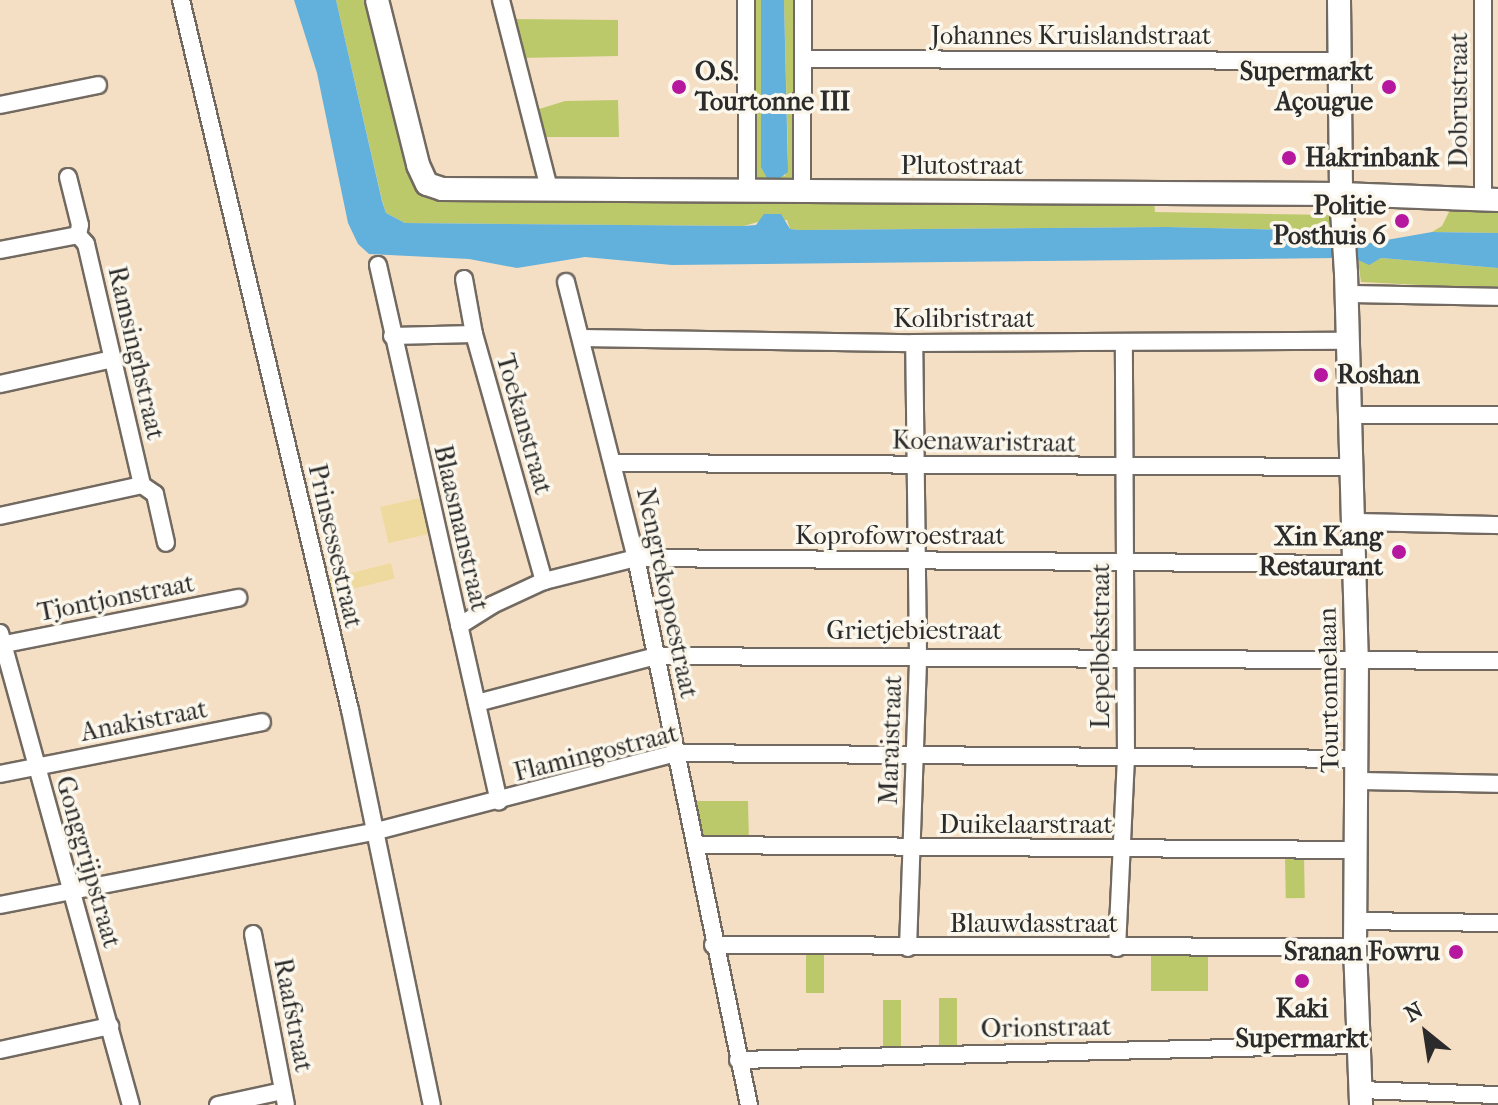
<!DOCTYPE html>
<html>
<head>
<meta charset="utf-8">
<style>
	body { margin:0 }
	#map { position:relative; width:1498px; height:1105px; overflow:hidden; background:#f5dfc4; font-family:"IM FELL French Canon",serif }
	div>[style] { position:absolute }
	[style*='--x'] { left:calc(var(--x)*1px); top:calc(var(--y)*1px); width:calc(var(--w)*1px); rotate:calc(var(--a)*1deg) }
	.green>* { inset:0; background:#bbc96b; transform-origin:0 0 }
	.sand>* { inset:0; background:#eeda9e; transform-origin:0 0 }
	.water>* { inset:0; background:#62b0dc }
	.roads { filter:drop-shadow(2px 0 #726a61) drop-shadow(-2px 0 #726a61) drop-shadow(0 2px #726a61) drop-shadow(0 -2px #726a61) }
	.street>* { height:16px; margin:-8px; padding:0 8px; transform-origin:8px; border-radius:8px; background:#fff }
	.secondary>* { height:22px; margin:-11px; padding:0 11px; transform-origin:11px; border-radius:11px; background:#fff }
	.dots>* { width:22px; height:22px; translate:-50% -50%; box-sizing:border-box; border:4px solid #fbf7ec; border-radius:50% }
	span { translate:-50% -50%; white-space:nowrap; text-align:center; line-height:1.15; -webkit-text-stroke:7px #fbf7ec; paint-order:stroke }
	.street-label { font-size:26px; color:#2b2b2b }
	.poi-label { font-size:26px; color:#2b2b2b; font-weight:700 }
	.left { translate:0 -50%; text-align:left }
	.right { translate:-100% -50%; text-align:right }
	.north { position:absolute; left:1386px; top:993px; width:80px; height:80px; -webkit-text-stroke:6px #fbf7ec; paint-order:stroke; rotate:330deg; font-size:22px; font-weight:700; line-height:32px; text-align:center; color:#2b2b2b }
	.north::after { content:''; display:block; margin:auto; width:28px; height:36px; background:#2b2b2b; clip-path:polygon(50% 0,100% 100%,50% 72%,0 100%) }
</style>
</head>
<body>
<div id="map">
	<div class="green">
		<i style="clip-path:polygon(336px 0,369px 0,416px 182px,1154px 200px,1155px 212px,1333px 215px,1334px 231px,1168px 227px,800px 230px,790px 229px,787px 220px,761px 221px,744px 226px,405px 223px,386px 213px,382px 200px)"></i>
		<i style="clip-path:polygon(752px 0,761px 0,761px 167px,785px 176px,788px 157px,784px 0,797px 0,797px 171px,794px 182px,755px 185px)"></i>
		<i style="clip-path:polygon(511px 19px,618px 20px,618px 56px,521px 58px)"></i>
		<i style="clip-path:polygon(618px 100px,619px 137px,542px 137px,536px 110px,565px 101px)"></i>
		<i style="clip-path:polygon(1453px 204px,1498px 205px,1498px 233px,1432px 232px,1442px 226px)"></i>
		<i style="clip-path:polygon(1381px 258px,1498px 268px,1498px 289px,1361px 282px,1358px 260px,1369px 264px)"></i>
		<i style="clip-path:polygon(689px 801px,748px 801px,749px 842px,703px 841px)"></i>
		<i style="left:1304px;top:854px;width:44px;height:19px;rotate:89deg"></i>
		<i style="left:806px;top:946px;width:18px;height:47px"></i>
		<i style="left:1208px;top:949px;width:42px;height:57px;rotate:90deg"></i>
		<i style="left:939px;top:998px;width:18px;height:49px"></i>
		<i style="left:883px;top:1000px;width:18px;height:49px"></i>
	</div>
	<div class="sand">
		<i style="left:424px;top:497px;width:37px;height:45px;rotate:77deg"></i>
		<i style="left:391px;top:563px;width:16px;height:69px;rotate:76deg"></i>
	</div>
	<div class="water">
		<i style="clip-path:polygon(294px 0,336px 0,382px 201px,386px 213px,405px 223px,744px 226px,756px 225px,764px 214px,781px 214px,790px 229px,800px 230px,1168px 227px,1334px 231px,1336px 258px,672px 265px,585px 257px,517px 268px,469px 259px,369px 254px,358px 244px,348px 223px,317px 73px)"></i>
		<i style="clip-path:polygon(761px 0,784px 0,788px 172px,776px 181px,768px 180px,761px 167px)"></i>
		<i style="clip-path:polygon(1432px 232px,1498px 233px,1498px 268px,1381px 258px,1369px 265px,1358px 260px,1358px 245px)"></i>
	</div>
	<div class="roads">
		<div class="street">
			<i style="--x:181;--y:0;--w:730;--a:76.61"></i>
			<i style="--x:350;--y:710;--w:403;--a:78.3"></i>
			<i style="--x:501;--y:0;--w:195;--a:75.7"></i>
			<i style="--x:746;--y:0;--w:191;--a:89.7"></i>
			<i style="--x:1483;--y:0;--w:200;--a:90"></i>
			<i style="--x:803;--y:59;--w:536;--a:0.21"></i>
			<i style="--x:0;--y:105;--w:100;--a:-11.5"></i>
			<i style="--x:68;--y:177;--w:49;--a:76"></i>
			<i style="--x:80;--y:225;--w:10;--a:101"></i>
			<i style="--x:802;--y:193;--w:193;--a:-89.7"></i>
			<i style="--x:78;--y:235;--w:12;--a:48"></i>
			<i style="--x:86;--y:244;--w:247;--a:76.9"></i>
			<i style="--x:0;--y:250;--w:79;--a:-10.9"></i>
			<i style="--x:378;--y:265;--w:550;--a:77.3"></i>
			<i style="--x:464;--y:279;--w:56;--a:79.7"></i>
			<i style="--x:474;--y:334;--w:257;--a:74.2"></i>
			<i style="--x:566;--y:282;--w:285;--a:75.8"></i>
			<i style="--x:636;--y:558;--w:559;--a:78.33"></i>
			<i style="--x:1347;--y:294;--w:151;--a:1.1"></i>
			<i style="--x:392;--y:336;--w:82;--a:-1.4"></i>
			<i style="--x:581;--y:338;--w:333;--a:0.9"></i>
			<i style="--x:914;--y:343;--w:432;--a:-0.3"></i>
			<i style="--x:0;--y:384;--w:116;--a:-12.5"></i>
			<i style="--x:1350;--y:415;--w:148;--a:0"></i>
			<i style="--x:615;--y:463;--w:737;--a:0.31"></i>
			<i style="--x:142;--y:485;--w:16;--a:35"></i>
			<i style="--x:155;--y:494;--w:50;--a:77.3"></i>
			<i style="--x:0;--y:516;--w:145;--a:-12.3"></i>
			<i style="--x:1354;--y:522;--w:144;--a:1.2"></i>
			<i style="--x:459;--y:626;--w:39;--a:-32"></i>
			<i style="--x:492;--y:605;--w:57;--a:-24.8"></i>
			<i style="--x:544;--y:581;--w:95;--a:-14"></i>
			<i style="--x:636;--y:558;--w:719;--a:0.48"></i>
			<i style="--x:0;--y:633;--w:490;--a:74.5"></i>
			<i style="--x:0;--y:645;--w:243;--a:-11.2"></i>
			<i style="--x:477;--y:703;--w:185;--a:-14.7"></i>
			<i style="--x:656;--y:656;--w:842;--a:0.34"></i>
			<i style="--x:0;--y:774;--w:267;--a:-11.2"></i>
			<i style="--x:1358;--y:781;--w:140;--a:1.2"></i>
			<i style="--x:696;--y:845;--w:659;--a:0.43"></i>
			<i style="--x:0;--y:905;--w:384;--a:-11.1"></i>
			<i style="--x:377;--y:831;--w:309;--a:-14.6"></i>
			<i style="--x:676;--y:753;--w:682;--a:0.5"></i>
			<i style="--x:1355;--y:921;--w:143;--a:0.8"></i>
			<i style="--x:253;--y:934;--w:174;--a:79.1"></i>
			<i style="--x:713;--y:945;--w:642;--a:0.18"></i>
			<i style="--x:908;--y:948;--w:293;--a:-88"></i>
			<i style="--x:918;--y:655;--w:312;--a:-90.7"></i>
			<i style="--x:1117;--y:948;--w:192;--a:-87.3"></i>
			<i style="--x:1126;--y:756;--w:413;--a:-90.3"></i>
			<i style="--x:0;--y:1050;--w:113;--a:-12.3"></i>
			<i style="--x:738;--y:1060;--w:618;--a:-1.39"></i>
			<i style="--x:1360;--y:1090;--w:138;--a:2.1"></i>
			<i style="--x:218;--y:1105;--w:66;--a:-12.2"></i>
		</div>
		<div class="secondary">
			<i style="--x:377;--y:0;--w:170;--a:76"></i>
			<i style="--x:418;--y:165;--w:21;--a:65"></i>
			<i style="--x:427;--y:184;--w:16;--a:18"></i>
			<i style="--x:442;--y:189;--w:899;--a:0.32"></i>
			<i style="--x:1341;--y:194;--w:157;--a:2.2"></i>
			<i style="--x:1339;--y:0;--w:194;--a:89.4"></i>
			<i style="--x:1341;--y:194;--w:79;--a:86.4"></i>
			<i style="--x:1346;--y:273;--w:386;--a:88.4"></i>
			<i style="--x:1357;--y:659;--w:288;--a:90.4"></i>
			<i style="--x:1355;--y:947;--w:158;--a:87.8"></i>
		</div>
	</div>
	<div class="dots">
		<i style="left:679px;top:87px;background:#b5179e"></i>
		<i style="left:1389px;top:87px;background:#b5179e"></i>
		<i style="left:1289px;top:158px;background:#b5179e"></i>
		<i style="left:1402px;top:221px;background:#b5179e"></i>
		<i style="left:1321px;top:375px;background:#b5179e"></i>
		<i style="left:1399px;top:552px;background:#b5179e"></i>
		<i style="left:1456px;top:952px;background:#b5179e"></i>
		<i style="left:1302px;top:981px;background:#b5179e"></i>
	</div>
	<div class="street-label">
		<span style="left:1071px;top:36px">Johannes Kruislandstraat</span>
		<span style="left:1459px;top:100px;rotate:-90deg">Dobrustraat</span>
		<span style="left:962px;top:166px">Plutostraat</span>
		<span style="left:964px;top:319px">Kolibristraat</span>
		<span style="left:136px;top:353px;rotate:77deg">Ramsinghstraat</span>
		<span style="left:524px;top:424px;rotate:74deg">Toekanstraat</span>
		<span style="left:984px;top:442px;rotate:1deg">Koenawaristraat</span>
		<span style="left:461px;top:528px;rotate:77deg">Blaasmanstraat</span>
		<span style="left:900px;top:536px">Koprofowroestraat</span>
		<span style="left:335px;top:546px;rotate:77deg">Prinsessestraat</span>
		<span style="left:667px;top:593px;rotate:78deg">Nengrekopoestraat</span>
		<span style="left:116px;top:598px;rotate:-11deg">Tjontjonstraat</span>
		<span style="left:914px;top:631px">Grietjebiestraat</span>
		<span style="left:1101px;top:646px;rotate:-90deg">Lepelbekstraat</span>
		<span style="left:1329px;top:690px;rotate:-91deg">Tourtonnelaan</span>
		<span style="left:144px;top:721px;rotate:-11deg">Anakistraat</span>
		<span style="left:891px;top:740px;rotate:-88deg">Maraistraat</span>
		<span style="left:596px;top:753px;rotate:-14deg">Flamingostraat</span>
		<span style="left:1026px;top:825px">Duikelaarstraat</span>
		<span style="left:88px;top:862px;rotate:74deg">Gonggrijpstraat</span>
		<span style="left:1034px;top:924px">Blauwdasstraat</span>
		<span style="left:293px;top:1015px;rotate:79deg">Raafstraat</span>
		<span style="left:1046px;top:1028px;rotate:-1deg">Orionstraat</span>
	</div>
	<div class="poi-label">
		<span class="left" style="left:695px;top:87px">O.S.<br>Tourtonne III</span>
		<span class="right" style="left:1373px;top:87px">Supermarkt<br>Açougue</span>
		<span class="left" style="left:1305px;top:158px">Hakrinbank</span>
		<span class="right" style="left:1386px;top:221px">Politie<br>Posthuis 6</span>
		<span class="left" style="left:1337px;top:375px">Roshan</span>
		<span class="right" style="left:1383px;top:552px">Xin Kang<br>Restaurant</span>
		<span class="right" style="left:1440px;top:952px">Sranan Fowru</span>
		<span style="left:1302px;top:1024px">Kaki<br>Supermarkt</span>
	</div>
	<div class="north">N</div>
</div>
</body>
</html>
